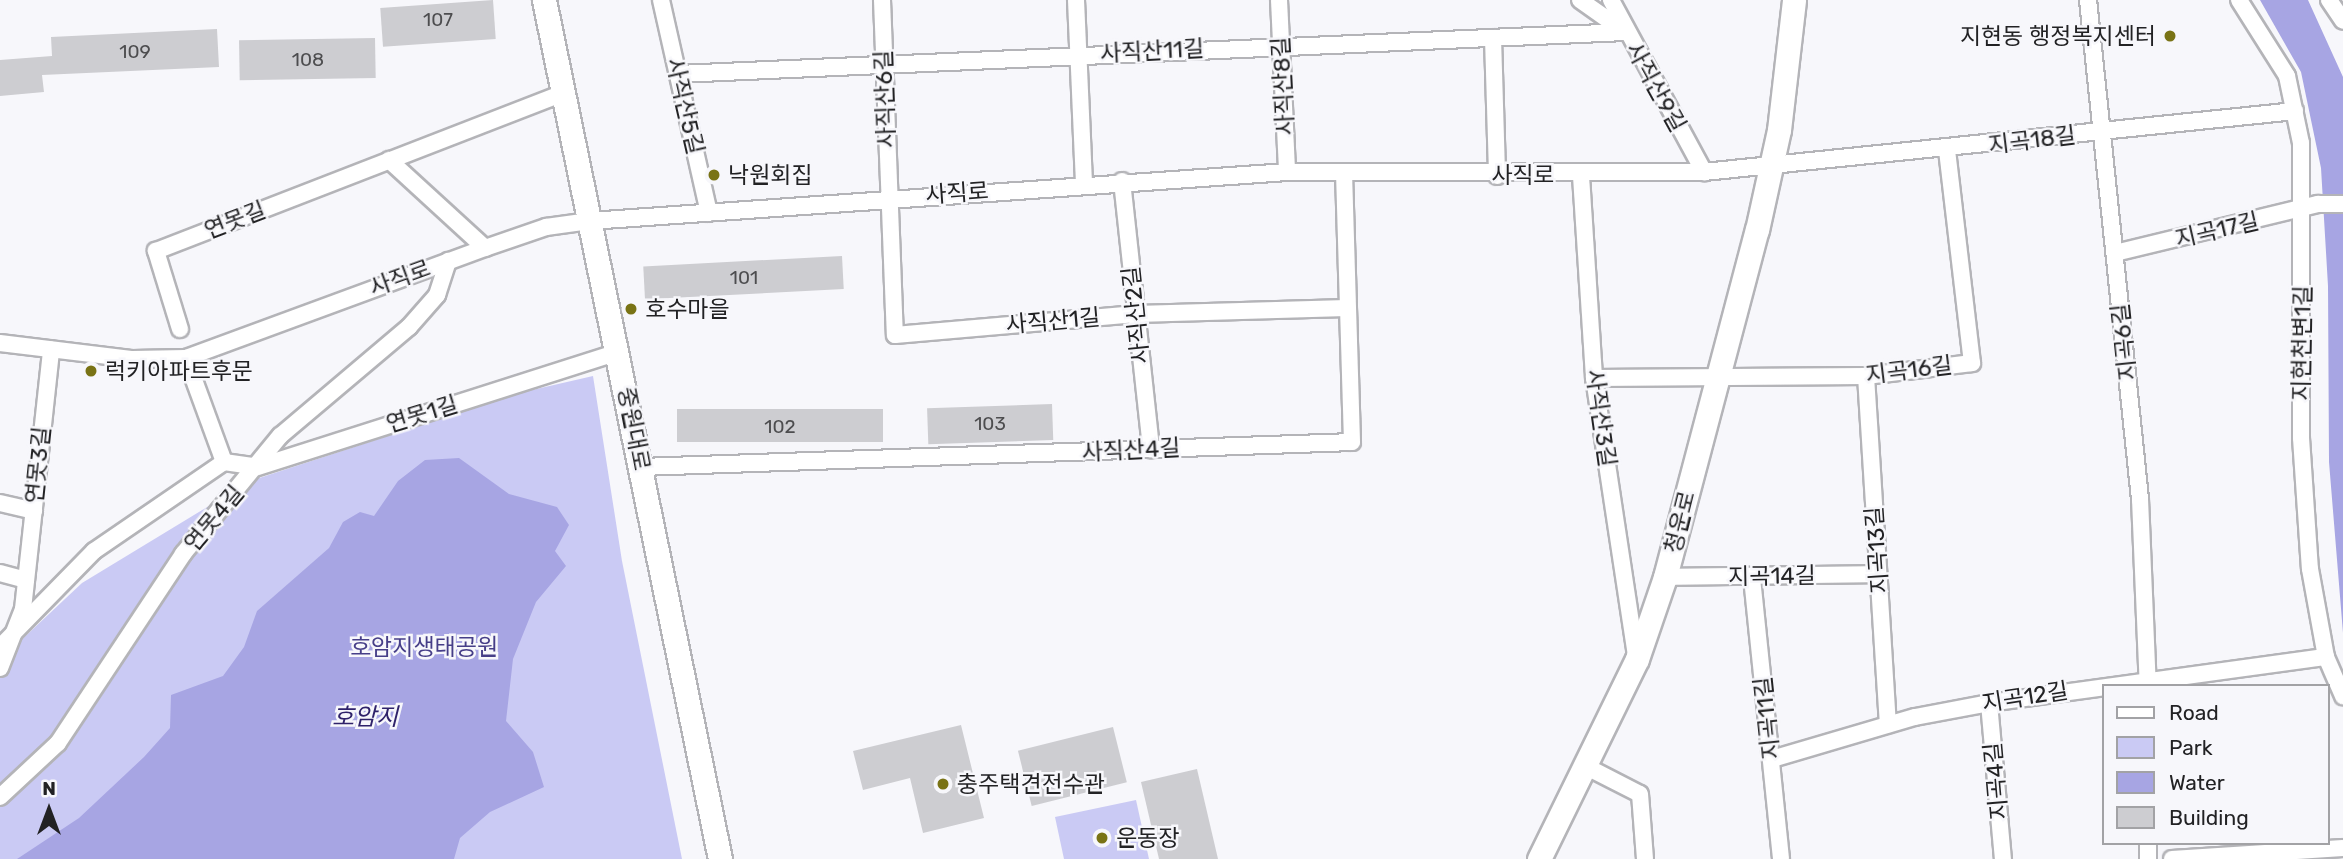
<!DOCTYPE html>
<html>
<head>
<meta charset="utf-8">
<style>
	body { margin:0 }
	#map { position:relative; width:2343px; height:859px; overflow:hidden; background:#f7f7fb; font-family:Rubik,"Noto Sans KR",sans-serif }
	div>[style] { position:absolute }
	[style*='--x'] { left:calc(var(--x)*1px); top:calc(var(--y)*1px); width:calc(var(--w)*1px); rotate:calc(var(--a)*1deg) }
	.green>* { inset:0; background:#cacaf4 }
	.water>* { inset:0; background:#a7a5e3 }
	.building>* { inset:0; background:#cdcdd1; transform-origin:0 0 }
	.roads { filter:drop-shadow(2px 0 #b4b4b8) drop-shadow(-2px 0 #b4b4b8) drop-shadow(0 2px #b4b4b8) drop-shadow(0 -2px #b4b4b8) }
	.street>* { height:16px; margin:-8px; padding:0 8px; transform-origin:8px; border-radius:8px; background:#fff }
	.secondary>* { height:23px; margin:-11.5px; padding:0 11.5px; transform-origin:11.5px; border-radius:11.5px; background:#fff }
	.dots>* { width:19px; height:19px; translate:-50% -50%; box-sizing:border-box; border:4px solid #f7f7fb; border-radius:50% }
	span { translate:-50% -50%; white-space:nowrap; text-align:center; line-height:1.15; -webkit-text-stroke:5px #f7f7fb; paint-order:stroke }
	.number-label { font-size:19px; color:#4d4d4f }
	.number-label span { -webkit-text-stroke-width:0 }
	.poi-label { font-size:23px; color:#222224 }
	.right { translate:-100% -50%; text-align:right }
	.left { translate:0 -50%; text-align:left }
	.street-label { font-size:23px; color:#222224 }
	.park-label { font-size:23px; color:#463e88 }
	.water-label { font-size:24px; color:#2f226a; font-style:italic }
	.legend { position:absolute; left:2102px; top:684px; width:228px; height:161px; box-sizing:border-box; background:#f7f7fb; border:2px solid #a2a2a5; margin:0; padding:9px 12px; list-style:none; font-size:21px; color:#222224 }
	.legend li { display:flex; align-items:center; gap:14px; height:35px }
	.legend b { width:35px; border:2px solid #a2a2a5 }
	.north { position:absolute; left:14px; top:775px; width:70px; height:70px; -webkit-text-stroke:5px #f7f7fb; paint-order:stroke; rotate:0deg; font-size:19px; font-weight:700; line-height:28px; text-align:center; color:#222224 }
	.north::after { content:''; display:block; margin:auto; width:24px; height:32px; background:#222224; clip-path:polygon(50% 0,100% 100%,50% 72%,0 100%) }
</style>
</head>
<body>
<div id="map">
	<div class="green">
		<i style="clip-path:polygon(593px 376px,622px 561px,682px 859px,0 859px,0 660px,82px 583px,250px 481px,519px 393px)"></i>
		<i style="clip-path:polygon(1136px 800px,1149px 859px,1064px 859px,1055px 817px)"></i>
	</div>
	<div class="water">
		<i style="clip-path:polygon(2260px 0,2308px 0,2343px 77px,2343px 633px,2329px 462px,2328px 286px,2321px 168px,2301px 72px)"></i>
		<i style="clip-path:polygon(459px 458px,509px 494px,557px 507px,569px 525px,555px 551px,566px 566px,536px 602px,513px 659px,506px 721px,533px 752px,544px 787px,490px 812px,460px 838px,454px 859px,17px 859px,79px 818px,144px 757px,170px 728px,171px 695px,223px 676px,244px 647px,257px 611px,329px 548px,343px 522px,360px 512px,374px 516px,398px 481px,425px 460px)"></i>
	</div>
	<div class="building">
		<i style="left:493px;top:0;width:39px;height:113px;rotate:86deg"></i>
		<i style="clip-path:polygon(217px 29px,219px 67px,42px 75px,44px 92px,0 96px,0 60px,52px 56px,51px 37px)"></i>
		<i style="left:375px;top:38px;width:40px;height:136px;rotate:89deg"></i>
		<i style="left:842px;top:256px;width:33px;height:199px;rotate:87deg"></i>
		<i style="left:1052px;top:404px;width:36px;height:125px;rotate:88deg"></i>
		<i style="left:883px;top:409px;width:33px;height:206px;rotate:90deg"></i>
		<i style="clip-path:polygon(961px 725px,984px 818px,923px 833px,910px 778px,863px 790px,853px 751px)"></i>
		<i style="left:1113px;top:727px;width:57px;height:98px;rotate:76deg"></i>
		<i style="clip-path:polygon(1197px 769px,1218px 859px,1159px 859px,1141px 782px)"></i>
	</div>
	<div class="roads">
		<div class="street">
			<i style="--x:661;--y:0;--w:218;--a:77.3"></i>
			<i style="--x:882;--y:0;--w:335;--a:87.8"></i>
			<i style="--x:895;--y:335;--w:242;--a:-5"></i>
			<i style="--x:1136;--y:314;--w:211;--a:-1.6"></i>
			<i style="--x:1076;--y:0;--w:184;--a:87.5"></i>
			<i style="--x:1279;--y:0;--w:172;--a:87.3"></i>
			<i style="--x:1580;--y:0;--w:54;--a:35.2"></i>
			<i style="--x:1611;--y:0;--w:196;--a:61.6"></i>
			<i style="--x:2088;--y:0;--w:502;--a:84.05"></i>
			<i style="--x:2140;--y:499;--w:187;--a:87.6"></i>
			<i style="--x:2239;--y:0;--w:90;--a:57.7"></i>
			<i style="--x:2287;--y:76;--w:68;--a:78.2"></i>
			<i style="--x:2301;--y:143;--w:295;--a:90"></i>
			<i style="--x:2301;--y:438;--w:131;--a:86.1"></i>
			<i style="--x:2310;--y:569;--w:89;--a:79.7"></i>
			<i style="--x:2326;--y:657;--w:43;--a:66.4"></i>
			<i style="--x:2329;--y:0;--w:25;--a:56"></i>
			<i style="--x:1493;--y:38;--w:138;--a:88.3"></i>
			<i style="--x:678;--y:74;--w:949;--a:-2.54"></i>
			<i style="--x:389;--y:160;--w:130;--a:42.5"></i>
			<i style="--x:1581;--y:176;--w:202;--a:86.3"></i>
			<i style="--x:1594;--y:378;--w:281;--a:81.4"></i>
			<i style="--x:1122;--y:181;--w:270;--a:83.8"></i>
			<i style="--x:2115;--y:253;--w:209;--a:-13.6"></i>
			<i style="--x:2318;--y:204;--w:25;--a:0"></i>
			<i style="--x:180;--y:329;--w:82;--a:-107.1"></i>
			<i style="--x:156;--y:251;--w:438;--a:-21.2"></i>
			<i style="--x:0;--y:343;--w:134;--a:6.9"></i>
			<i style="--x:133;--y:359;--w:53;--a:-1.1"></i>
			<i style="--x:186;--y:358;--w:319;--a:-20.2"></i>
			<i style="--x:485;--y:248;--w:65;--a:-19"></i>
			<i style="--x:546;--y:227;--w:44;--a:-7.8"></i>
			<i style="--x:590;--y:221;--w:699;--a:-4.02"></i>
			<i style="--x:1287;--y:172;--w:417;--a:0"></i>
			<i style="--x:1704;--y:172;--w:594;--a:-5.89"></i>
			<i style="--x:186;--y:358;--w:111;--a:69.9"></i>
			<i style="--x:1866;--y:376;--w:349;--a:86.4"></i>
			<i style="--x:1594;--y:378;--w:272;--a:-0.4"></i>
			<i style="--x:1866;--y:376;--w:107;--a:-7"></i>
			<i style="--x:1972;--y:363;--w:214;--a:-96.7"></i>
			<i style="--x:641;--y:467;--w:711;--a:-2.01"></i>
			<i style="--x:1352;--y:442;--w:269;--a:-91.7"></i>
			<i style="--x:0;--y:503;--w:35;--a:13"></i>
			<i style="--x:0;--y:573;--w:27;--a:15"></i>
			<i style="--x:1665;--y:577;--w:213;--a:-0.8"></i>
			<i style="--x:1752;--y:578;--w:282;--a:84.1"></i>
			<i style="--x:0;--y:647;--w:134;--a:-45.6"></i>
			<i style="--x:94;--y:551;--w:158;--a:-34.4"></i>
			<i style="--x:224;--y:462;--w:34;--a:8"></i>
			<i style="--x:258;--y:467;--w:379;--a:-17.7"></i>
			<i style="--x:0;--y:668;--w:63;--a:-68.7"></i>
			<i style="--x:23;--y:609;--w:261;--a:-83.8"></i>
			<i style="--x:1989;--y:703;--w:157;--a:84.9"></i>
			<i style="--x:1772;--y:759;--w:149;--a:-16.4"></i>
			<i style="--x:1915;--y:717;--w:75;--a:-10.7"></i>
			<i style="--x:1989;--y:703;--w:340;--a:-7.8"></i>
			<i style="--x:1587;--y:767;--w:59;--a:27"></i>
			<i style="--x:1640;--y:794;--w:65;--a:85.6"></i>
			<i style="--x:0;--y:797;--w:79;--a:-43"></i>
			<i style="--x:58;--y:743;--w:227;--a:-56.5"></i>
			<i style="--x:183;--y:554;--w:153;--a:-50.6"></i>
			<i style="--x:280;--y:436;--w:169;--a:-40.2"></i>
			<i style="--x:409;--y:327;--w:43;--a:-48.8"></i>
			<i style="--x:437;--y:295;--w:36;--a:-72"></i>
			<i style="--x:2148;--y:843;--w:16;--a:90"></i>
			<i style="--x:2172;--y:859;--w:171;--a:-3.7"></i>
		</div>
		<div class="secondary">
			<i style="--x:544;--y:0;--w:877;--a:78.42"></i>
			<i style="--x:1539;--y:859;--w:223;--a:-63.9"></i>
			<i style="--x:1637;--y:659;--w:87;--a:-71.1"></i>
			<i style="--x:1665;--y:577;--w:359;--a:-75.2"></i>
			<i style="--x:1757;--y:230;--w:102;--a:-77.6"></i>
			<i style="--x:1779;--y:130;--w:131;--a:-83.4"></i>
		</div>
	</div>
	<div class="dots">
		<i style="left:2170px;top:36px;background:#797315"></i>
		<i style="left:714px;top:175px;background:#797315"></i>
		<i style="left:631px;top:309px;background:#797315"></i>
		<i style="left:91px;top:371px;background:#797315"></i>
		<i style="left:943px;top:784px;background:#797315"></i>
		<i style="left:1102px;top:838px;background:#797315"></i>
	</div>
	<div class="number-label">
		<span style="left:438px;top:20px">107</span>
		<span style="left:135px;top:52px">109</span>
		<span style="left:308px;top:60px">108</span>
		<span style="left:744px;top:278px">101</span>
		<span style="left:990px;top:424px">103</span>
		<span style="left:780px;top:427px">102</span>
	</div>
	<div class="poi-label">
		<span class="right" style="left:2156px;top:36px">지현동 행정복지센터</span>
		<span class="left" style="left:728px;top:175px">낙원회집</span>
		<span class="left" style="left:645px;top:309px">호수마을</span>
		<span class="left" style="left:105px;top:371px">럭키아파트후문</span>
		<span class="left" style="left:957px;top:784px">충주택견전수관</span>
		<span class="left" style="left:1116px;top:838px">운동장</span>
	</div>
	<div class="street-label">
		<span style="left:1152px;top:51px;rotate:-3deg">사직산11길</span>
		<span style="left:1283px;top:86px;rotate:-93deg">사직산8길</span>
		<span style="left:1656px;top:87px;rotate:61deg">사직산9길</span>
		<span style="left:885px;top:99px;rotate:-92deg">사직산6길</span>
		<span style="left:685px;top:106px;rotate:77deg">사직산5길</span>
		<span style="left:2032px;top:140px;rotate:-7deg">지곡18길</span>
		<span style="left:1523px;top:175px">사직로</span>
		<span style="left:957px;top:193px;rotate:-4deg">사직로</span>
		<span style="left:235px;top:220px;rotate:-21deg">연못길</span>
		<span style="left:2217px;top:230px;rotate:-13deg">지곡17길</span>
		<span style="left:400px;top:278px;rotate:-20deg">사직로</span>
		<span style="left:1136px;top:315px;rotate:-96deg">사직산2길</span>
		<span style="left:1053px;top:321px;rotate:-5deg">사직산1길</span>
		<span style="left:2124px;top:342px;rotate:-96deg">지곡6길</span>
		<span style="left:2302px;top:343px;rotate:-89deg">지현천변1길</span>
		<span style="left:1909px;top:370px;rotate:-7deg">지곡16길</span>
		<span style="left:422px;top:414px;rotate:-17deg">연못1길</span>
		<span style="left:1601px;top:418px;rotate:82deg">사직산3길</span>
		<span style="left:634px;top:429px;rotate:79deg">중원대로</span>
		<span style="left:1131px;top:450px;rotate:-3deg">사직산4길</span>
		<span style="left:38px;top:465px;rotate:-84deg">연못3길</span>
		<span style="left:214px;top:518px;rotate:-50deg">연못4길</span>
		<span style="left:1680px;top:522px;rotate:-76deg">청운로</span>
		<span style="left:1877px;top:550px;rotate:-94deg">지곡13길</span>
		<span style="left:1772px;top:576px;rotate:-1deg">지곡14길</span>
		<span style="left:2025px;top:697px;rotate:-9deg">지곡12길</span>
		<span style="left:1767px;top:718px;rotate:-96deg">지곡11길</span>
		<span style="left:1996px;top:781px;rotate:-95deg">지곡4길</span>
	</div>
	<div class="park-label">
		<span style="left:424px;top:647px">호암지생태공원</span>
	</div>
	<div class="water-label">
		<span style="left:365px;top:718px">호암지</span>
	</div>
	<ul class="legend">
	<li><b style="height:9px;background:#fff"></b>Road</li>
	<li><b style="height:19px;background:#cacaf4"></b>Park</li>
	<li><b style="height:19px;background:#a7a5e3"></b>Water</li>
	<li><b style="height:19px;background:#cdcdd1"></b>Building</li>
	</ul>
	<div class="north">N</div>
</div>
</body>
</html>
